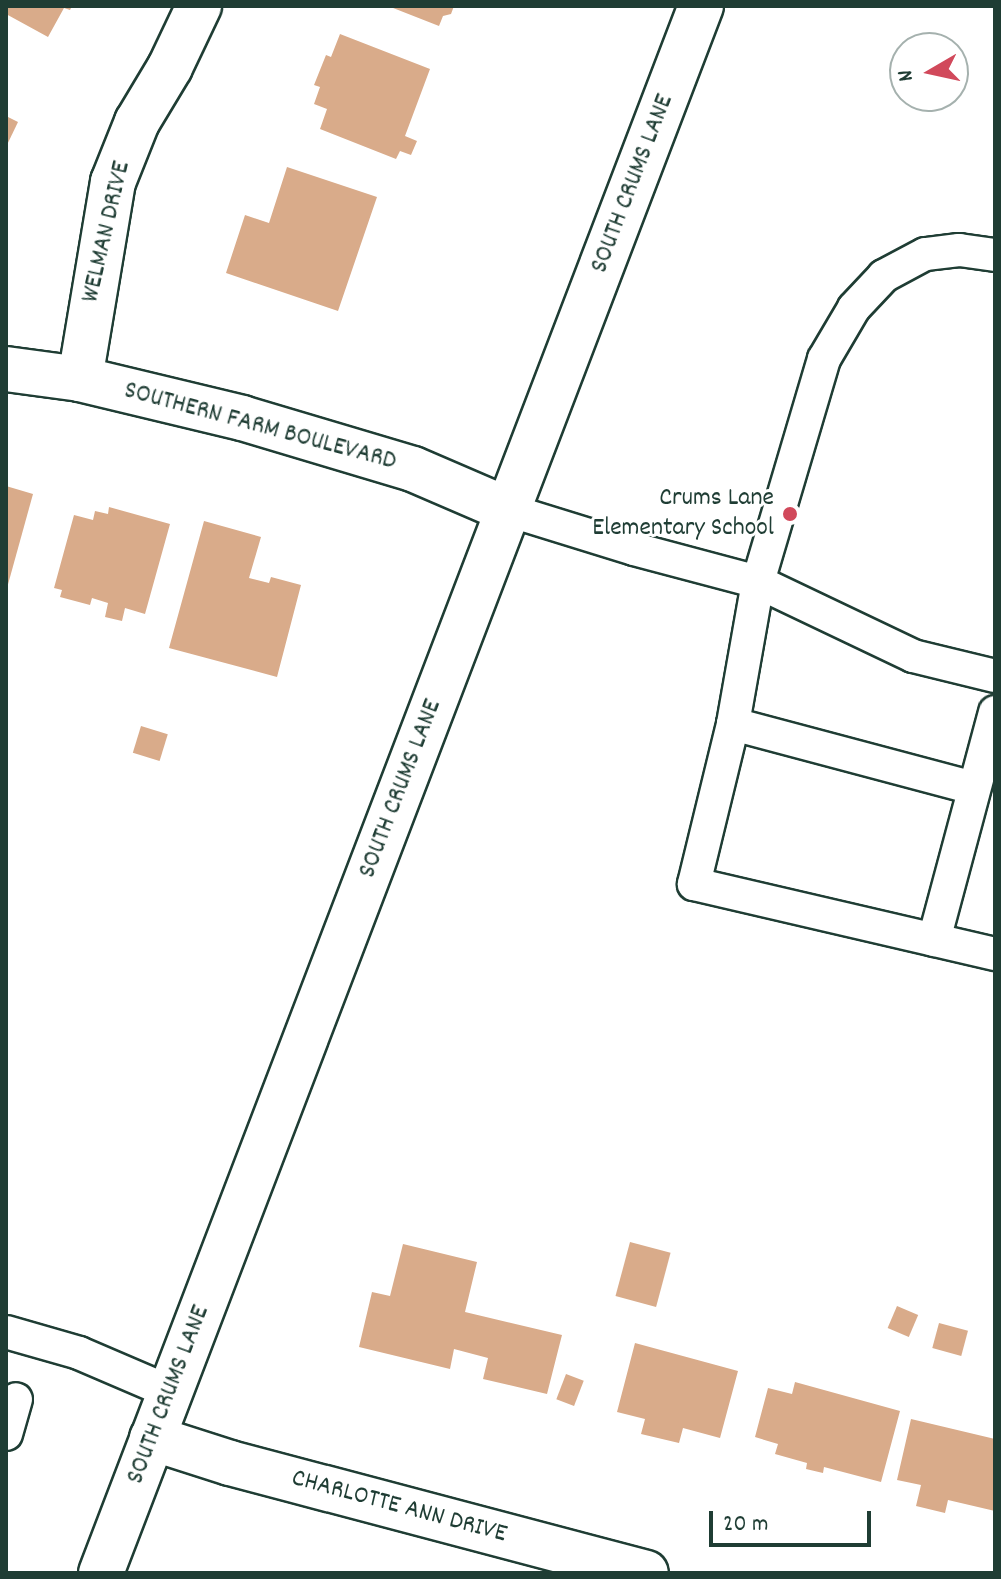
<!DOCTYPE html>
<html>
<head>
<meta charset="utf-8">
<style>
	body { margin:0 }
	#map { position:relative; width:1001px; height:1579px; overflow:hidden; background:#fff; font-family:Dekko,sans-serif }
	div>[style] { position:absolute }
	[style*='--x'] { left:calc(var(--x)*1px); top:calc(var(--y)*1px); width:calc(var(--w)*1px); rotate:calc(var(--a)*1deg) }
	.building>* { inset:0; background:#d9ab8a; transform-origin:0 0 }
	.roads { filter:drop-shadow(2px 0 #1f3d34) drop-shadow(-2px 0 #1f3d34) drop-shadow(0 2px #1f3d34) drop-shadow(0 -2px #1f3d34) }
	.lane>* { height:32px; margin:-16px; padding:0 16px; transform-origin:16px; border-radius:16px; background:#fff }
	.street>* { height:44px; margin:-22px; padding:0 22px; transform-origin:22px; border-radius:22px; background:#fff }
	.dots>* { width:22px; height:22px; translate:-50% -50%; box-sizing:border-box; border:4px solid #fff; border-radius:50% }
	span { translate:-50% -50%; white-space:nowrap; text-align:center; line-height:1.15; -webkit-text-stroke:6px #fff; paint-order:stroke }
	.street-label { font-size:26px; color:#1f3d34 }
	.poi-label { font-size:26px; color:#1f3d34 }
	.right { translate:-100% -50%; text-align:right }
	.frame { position:absolute; inset:0; border:8px solid #1f3d34; pointer-events:none }
	.north { position:absolute; left:889px; top:32px; width:80px; height:80px; box-sizing:border-box; background:#fff; border:2px solid #a5b1ae; border-radius:50%; rotate:261deg; font-size:22px; font-weight:700; line-height:32px; text-align:center; color:#1f3d34 }
	.north::after { content:''; display:block; margin:auto; width:28px; height:36px; background:#d1495b; clip-path:polygon(50% 0,100% 100%,50% 72%,0 100%) }
	.scale { position:absolute; left:709px; top:1511px; width:162px; height:36px; box-sizing:border-box; border:4px solid #1f3d34; border-top:0; padding-left:10px; font-size:24px; line-height:28px; white-space:nowrap; color:#1f3d34; -webkit-text-stroke:6px #fff; paint-order:stroke }
</style>
</head>
<body>
<div id="map">
	<div class="building">
		<i style="clip-path:polygon(6px 6px,72px 6px,70px 10px,64px 8px,48px 37px,6px 14px)"></i>
		<i style="clip-path:polygon(388px 6px,454px 6px,451px 14px,443px 16px,439px 26px)"></i>
		<i style="clip-path:polygon(340px 34px,430px 69px,405px 136px,417px 141px,411px 155px,400px 151px,396px 159px,320px 129px,327px 109px,314px 104px,320px 87px,314px 85px,326px 55px,331px 57px)"></i>
		<i style="clip-path:polygon(6px 116px,18px 122px,6px 147px)"></i>
		<i style="clip-path:polygon(287px 167px,377px 197px,338px 311px,226px 273px,245px 215px,269px 223px)"></i>
		<i style="clip-path:polygon(6px 486px,33px 494px,7px 588px,6px 588px)"></i>
		<i style="clip-path:polygon(109px 507px,170px 524px,145px 614px,125px 608px,122px 621px,105px 617px,108px 603px,92px 598px,90px 605px,60px 597px,62px 590px,54px 588px,74px 515px,93px 520px,95px 511px,108px 514px)"></i>
		<i style="clip-path:polygon(204px 521px,261px 537px,249px 578px,269px 583px,271px 577px,301px 585px,277px 677px,169px 648px)"></i>
		<i style="left:141px;top:726px;width:28px;height:28px;rotate:17deg"></i>
		<i style="left:630px;top:1242px;width:42px;height:56px;rotate:15deg"></i>
		<i style="clip-path:polygon(403px 1244px,477px 1262px,465px 1312px,562px 1335px,547px 1394px,483px 1379px,488px 1358px,454px 1349px,450px 1369px,359px 1347px,372px 1292px,390px 1296px)"></i>
		<i style="left:897px;top:1306px;width:23px;height:24px;rotate:23deg"></i>
		<i style="left:939px;top:1323px;width:30px;height:26px;rotate:15deg"></i>
		<i style="clip-path:polygon(635px 1343px,738px 1371px,720px 1438px,683px 1428px,679px 1443px,641px 1434px,645px 1419px,617px 1412px)"></i>
		<i style="left:566px;top:1374px;width:19px;height:27px;rotate:21deg"></i>
		<i style="clip-path:polygon(795px 1382px,900px 1411px,881px 1482px,824px 1467px,823px 1473px,806px 1469px,807px 1463px,775px 1454px,778px 1444px,755px 1437px,768px 1388px,792px 1394px)"></i>
		<i style="clip-path:polygon(911px 1419px,995px 1439px,995px 1511px,948px 1500px,945px 1513px,916px 1506px,921px 1485px,897px 1480px)"></i>
	</div>
	<div class="roads">
		<div class="lane">
			<i style="--x:995;--y:255;--w:36;--a:-172"></i>
			<i style="--x:959;--y:250;--w:34;--a:173"></i>
			<i style="--x:925;--y:254;--w:47;--a:151.8"></i>
			<i style="--x:884;--y:276;--w:44;--a:133.2"></i>
			<i style="--x:854;--y:308;--w:59;--a:120.5"></i>
			<i style="--x:824;--y:359;--w:233;--a:106.5"></i>
			<i style="--x:758;--y:582;--w:144;--a:100"></i>
			<i style="--x:733;--y:724;--w:165;--a:103.7"></i>
			<i style="--x:694;--y:884;--w:309;--a:13.1"></i>
			<i style="--x:508;--y:510;--w:132;--a:17.2"></i>
			<i style="--x:634;--y:549;--w:128;--a:14.9"></i>
			<i style="--x:758;--y:582;--w:172;--a:25.5"></i>
			<i style="--x:913;--y:656;--w:84;--a:13.7"></i>
			<i style="--x:733;--y:724;--w:249;--a:14.9"></i>
			<i style="--x:934;--y:940;--w:236;--a:-75"></i>
			<i style="--x:6;--y:1332;--w:76;--a:16"></i>
			<i style="--x:79;--y:1353;--w:99;--a:23.2"></i>
			<i style="--x:6;--y:1434;--w:36;--a:-74"></i>
		</div>
		<div class="street">
			<i style="--x:6;--y:369;--w:75;--a:7.7"></i>
			<i style="--x:80;--y:379;--w:167;--a:13.5"></i>
			<i style="--x:242;--y:418;--w:178;--a:16.6"></i>
			<i style="--x:413;--y:469;--w:103;--a:23.3"></i>
			<i style="--x:80;--y:379;--w:200;--a:-80.5"></i>
			<i style="--x:113;--y:182;--w:65;--a:-68.2"></i>
			<i style="--x:137;--y:122;--w:64;--a:-59"></i>
			<i style="--x:170;--y:67;--w:68;--a:-64.6"></i>
			<i style="--x:152;--y:1438;--w:82;--a:17.8"></i>
			<i style="--x:230;--y:1463;--w:430;--a:14.8"></i>
			<i style="--x:101;--y:1573;--w:1678;--a:-69.05"></i>
		</div>
	</div>
	<div class="dots">
		<i style="left:790px;top:514px;background:#d1495b"></i>
	</div>
	<div class="street-label">
		<span style="left:633px;top:184px;rotate:-69deg">SOUTH CRUMS LANE</span>
		<span style="left:107px;top:232px;rotate:-77deg">WELMAN DRIVE</span>
		<span style="left:260px;top:427px;rotate:15deg">SOUTHERN FARM BOULEVARD</span>
		<span style="left:401px;top:789px;rotate:-69deg">SOUTH CRUMS LANE</span>
		<span style="left:169px;top:1395px;rotate:-69deg">SOUTH CRUMS LANE</span>
		<span style="left:399px;top:1507px;rotate:15deg">CHARLOTTE ANN DRIVE</span>
	</div>
	<div class="poi-label">
		<span class="right" style="left:774px;top:514px">Crums Lane<br>Elementary School</span>
	</div>
	<div class="frame"></div>
	<div class="north">N</div>
	<div class="scale">20 m</div>
</div>
</body>
</html>
